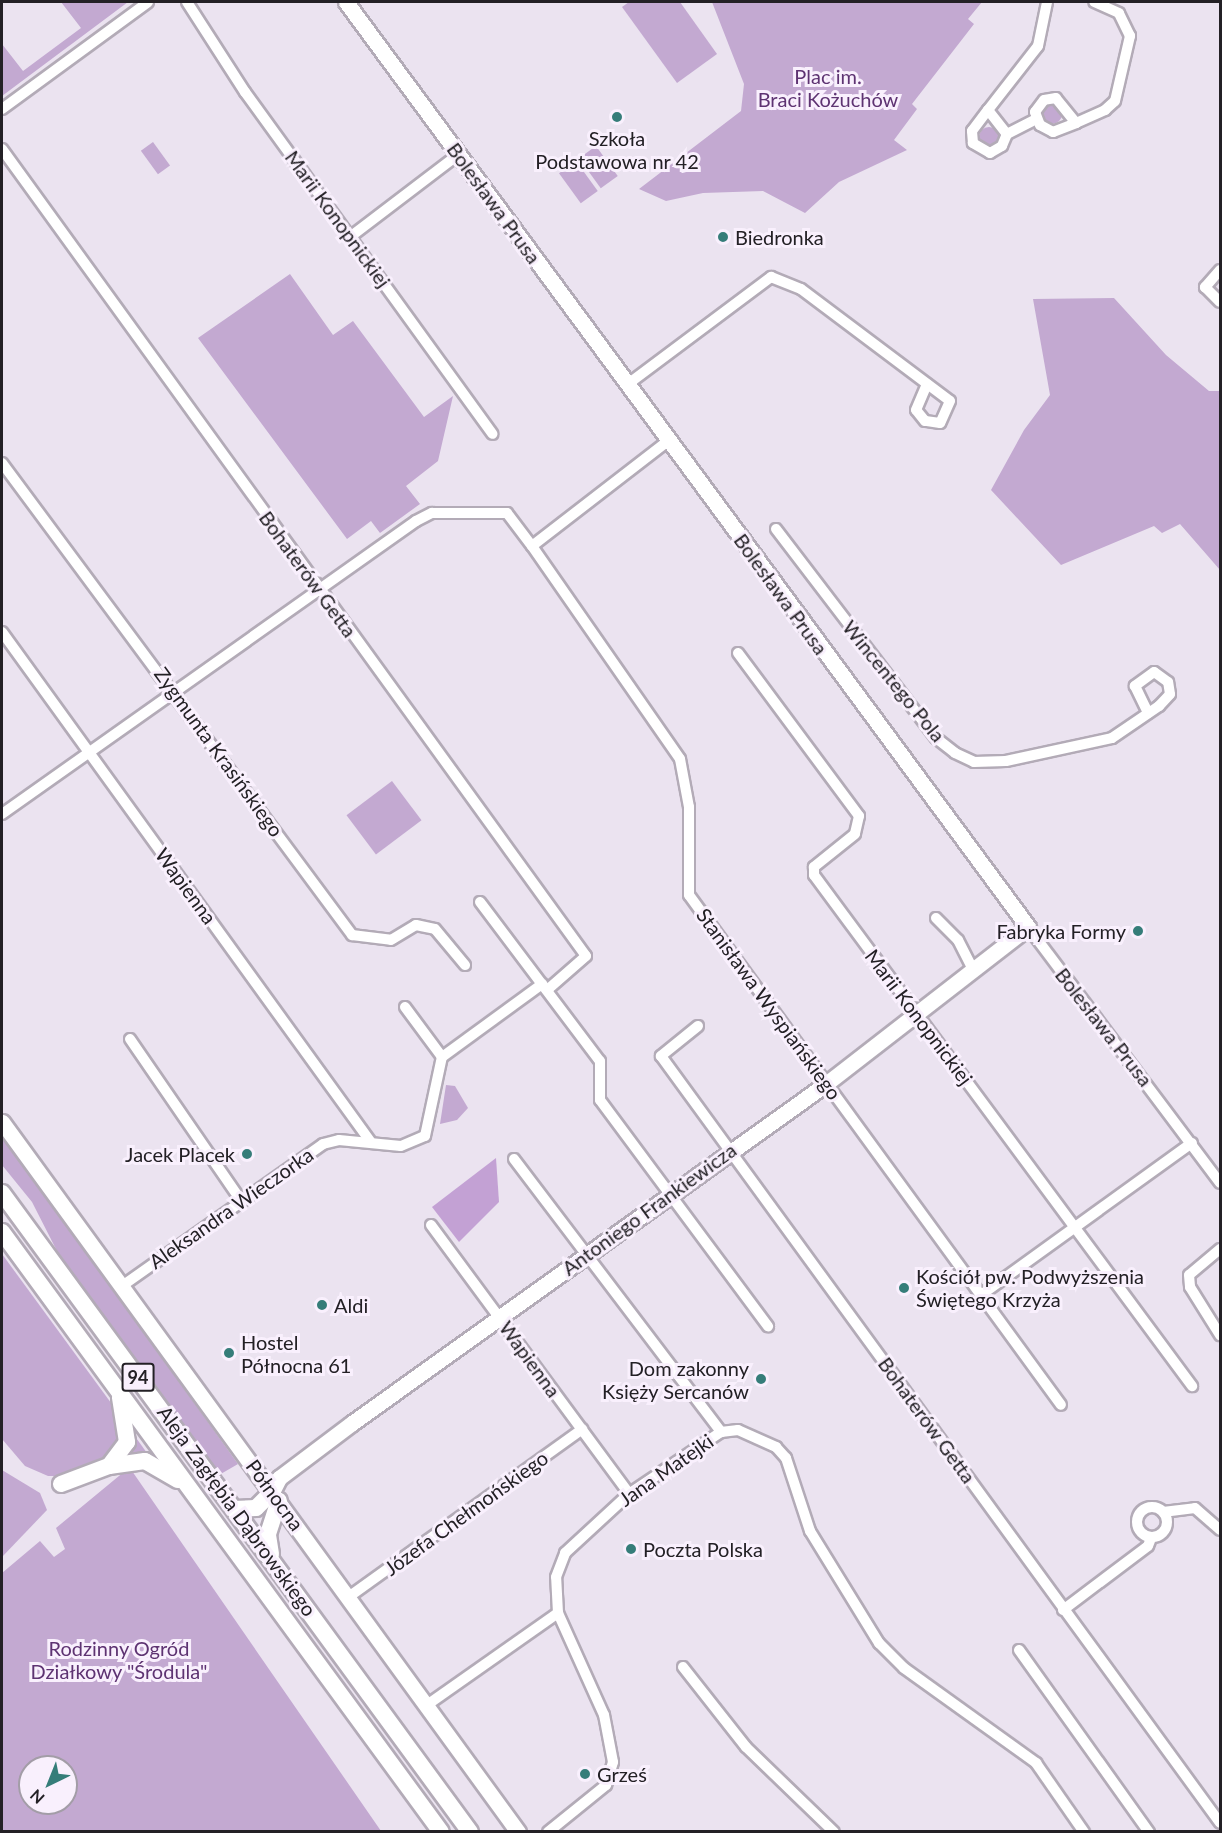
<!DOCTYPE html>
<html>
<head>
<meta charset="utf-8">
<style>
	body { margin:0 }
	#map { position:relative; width:1222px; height:1833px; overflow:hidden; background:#ebe3f0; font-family:Lato,sans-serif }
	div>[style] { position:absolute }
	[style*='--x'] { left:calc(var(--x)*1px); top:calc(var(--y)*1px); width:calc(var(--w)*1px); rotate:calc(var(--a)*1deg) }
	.green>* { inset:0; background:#c3a9d1; transform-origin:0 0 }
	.round { border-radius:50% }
	.forest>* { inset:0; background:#c3a1d4 }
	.roads { filter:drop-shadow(2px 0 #b3abb7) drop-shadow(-2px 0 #b3abb7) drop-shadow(0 2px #b3abb7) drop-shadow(0 -2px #b3abb7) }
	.street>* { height:10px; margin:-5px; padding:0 5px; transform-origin:5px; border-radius:5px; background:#fff }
	.street>.ring { margin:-5px; padding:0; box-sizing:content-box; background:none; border:10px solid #fff; border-radius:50% }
	.secondary>* { height:15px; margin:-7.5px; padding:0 7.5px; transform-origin:7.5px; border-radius:7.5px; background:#fff }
	.primary>* { height:16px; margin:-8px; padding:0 8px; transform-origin:8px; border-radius:8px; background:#fff }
	.dots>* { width:16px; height:16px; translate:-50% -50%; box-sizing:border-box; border:3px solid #f9f0fd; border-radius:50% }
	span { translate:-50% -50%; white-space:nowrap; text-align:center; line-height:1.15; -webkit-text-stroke:6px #f9f0fd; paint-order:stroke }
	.shield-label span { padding:2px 4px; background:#f9f0fd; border:2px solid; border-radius:4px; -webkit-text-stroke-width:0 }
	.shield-label { font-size:18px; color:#232025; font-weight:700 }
	.park-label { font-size:20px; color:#5e3372 }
	.poi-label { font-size:20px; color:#232025 }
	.left { translate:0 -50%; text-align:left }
	.right { translate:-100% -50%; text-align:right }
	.street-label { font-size:20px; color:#232025 }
	.frame { position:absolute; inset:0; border:3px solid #232025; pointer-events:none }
	.north { position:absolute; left:18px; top:1755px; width:60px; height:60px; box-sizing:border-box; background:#f9f0fd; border:2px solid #a39da7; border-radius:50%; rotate:223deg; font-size:16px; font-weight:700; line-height:24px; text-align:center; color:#232025 }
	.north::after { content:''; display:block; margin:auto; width:21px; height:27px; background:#357d79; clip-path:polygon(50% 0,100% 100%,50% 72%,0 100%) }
</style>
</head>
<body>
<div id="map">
	<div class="green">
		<i style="clip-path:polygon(61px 2px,128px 2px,2px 96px,2px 44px,23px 71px,81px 28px)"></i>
		<i style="clip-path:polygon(629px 2px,680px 2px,717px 54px,677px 83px,622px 7px)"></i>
		<i style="clip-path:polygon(712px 2px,982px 2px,968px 19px,974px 24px,912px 104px,917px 109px,894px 140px,907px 150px,839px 182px,805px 213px,763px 191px,703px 193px,666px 201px,639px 189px,741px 111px,744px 84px)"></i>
		<i class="round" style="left:1042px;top:104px;width:20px;height:20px"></i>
		<i class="round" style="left:979px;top:127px;width:20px;height:20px"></i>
		<i style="left:153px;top:142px;width:29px;height:15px;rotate:54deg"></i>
		<i style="left:596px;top:146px;width:37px;height:21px;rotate:54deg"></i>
		<i style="left:576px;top:161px;width:37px;height:21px;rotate:54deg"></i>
		<i style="clip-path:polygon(290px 274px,333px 335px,353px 321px,424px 417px,453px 396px,438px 461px,406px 486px,420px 504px,380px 533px,371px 521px,347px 539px,198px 338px)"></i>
		<i style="clip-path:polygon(1114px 298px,1166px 355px,1209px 391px,1220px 391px,1220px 570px,1180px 524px,1162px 533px,1154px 526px,1061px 565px,991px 490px,1024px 430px,1050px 395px,1033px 299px)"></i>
		<i style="left:392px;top:781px;width:49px;height:57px;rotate:53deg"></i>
		<i style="clip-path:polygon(446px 1085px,455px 1086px,468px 1108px,457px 1120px,440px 1124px)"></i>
		<i style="clip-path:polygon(2px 1138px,147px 1337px,238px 1464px,219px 1475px,127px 1349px,58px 1253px,32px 1202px,2px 1165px)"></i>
		<i style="clip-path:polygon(2px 1254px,114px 1407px,119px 1441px,102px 1461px,70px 1476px,48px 1476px,25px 1466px,2px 1439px)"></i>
		<i style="clip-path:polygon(134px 1435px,147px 1453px,147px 1454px,128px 1453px)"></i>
		<i style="clip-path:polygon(2px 1470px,40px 1493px,47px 1510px,2px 1557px)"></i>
		<i style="clip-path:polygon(evenodd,125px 1471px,132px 1471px,381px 1831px,2px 1832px,2px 1573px,40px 1541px,54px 1557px,65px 1549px,56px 1528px,125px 1471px,30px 1767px,66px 1767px,66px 1803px,30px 1803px,30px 1767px)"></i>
	</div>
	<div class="forest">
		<i style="clip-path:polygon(496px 1158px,499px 1202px,459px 1242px,432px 1207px)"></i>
	</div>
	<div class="roads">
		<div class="street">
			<i style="--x:187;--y:2;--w:107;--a:57.2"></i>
			<i style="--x:245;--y:92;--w:422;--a:54.1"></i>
			<i style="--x:2;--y:109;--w:181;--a:-36.2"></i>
			<i style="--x:988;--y:110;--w:31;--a:52"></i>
			<i style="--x:1007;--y:134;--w:13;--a:113"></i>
			<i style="--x:1002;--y:146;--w:14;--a:150"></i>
			<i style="--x:990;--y:153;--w:20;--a:-150"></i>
			<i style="--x:973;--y:143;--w:12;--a:-95"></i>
			<i style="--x:972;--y:131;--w:26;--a:-53"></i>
			<i style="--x:988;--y:110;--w:81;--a:-52"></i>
			<i style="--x:1038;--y:46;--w:45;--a:-78.4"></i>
			<i style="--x:1076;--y:123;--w:32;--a:-129"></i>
			<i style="--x:1056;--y:98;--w:12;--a:171"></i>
			<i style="--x:1044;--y:100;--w:15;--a:127"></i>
			<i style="--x:1035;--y:112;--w:14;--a:69"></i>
			<i style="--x:1040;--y:125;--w:15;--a:28"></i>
			<i style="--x:1053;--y:132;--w:25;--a:-21"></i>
			<i style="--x:1076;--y:123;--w:32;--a:-24"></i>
			<i style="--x:1105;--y:110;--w:13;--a:-42"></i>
			<i style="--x:1115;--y:101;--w:67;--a:-77"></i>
			<i style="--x:1130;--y:36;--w:25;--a:-116"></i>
			<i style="--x:1119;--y:13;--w:27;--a:-156"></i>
			<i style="--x:1007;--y:134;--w:33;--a:-27"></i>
			<i style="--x:2;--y:149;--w:996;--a:54.11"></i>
			<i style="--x:586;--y:956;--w:52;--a:138.9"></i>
			<i style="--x:350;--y:237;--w:137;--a:-37.3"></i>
			<i style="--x:1220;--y:270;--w:23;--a:131"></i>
			<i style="--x:1205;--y:287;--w:21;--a:45"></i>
			<i style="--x:628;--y:384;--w:179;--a:-36.8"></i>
			<i style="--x:771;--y:277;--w:32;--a:22"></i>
			<i style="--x:801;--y:289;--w:186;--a:36.9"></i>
			<i style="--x:950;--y:401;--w:24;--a:114"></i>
			<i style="--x:940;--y:423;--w:15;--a:-172"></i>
			<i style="--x:925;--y:421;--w:14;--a:-129"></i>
			<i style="--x:916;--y:410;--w:28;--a:-67"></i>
			<i style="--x:2;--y:463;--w:588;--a:53.44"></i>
			<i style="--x:352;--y:935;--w:39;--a:7"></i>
			<i style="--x:391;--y:940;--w:29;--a:-31"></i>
			<i style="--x:416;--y:925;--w:19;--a:12"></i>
			<i style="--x:435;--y:929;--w:47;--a:50.2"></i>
			<i style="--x:776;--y:529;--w:263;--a:52.6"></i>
			<i style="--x:936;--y:738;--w:24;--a:38"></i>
			<i style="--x:955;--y:753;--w:21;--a:25"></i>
			<i style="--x:974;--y:762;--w:32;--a:-2"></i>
			<i style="--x:1006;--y:761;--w:108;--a:-12.2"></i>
			<i style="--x:1112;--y:738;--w:57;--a:-34.2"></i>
			<i style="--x:1159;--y:706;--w:16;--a:-47"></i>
			<i style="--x:1170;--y:694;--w:12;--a:-99"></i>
			<i style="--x:1168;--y:682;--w:17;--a:-144"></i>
			<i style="--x:1154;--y:672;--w:24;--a:144"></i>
			<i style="--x:1135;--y:686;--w:30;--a:64"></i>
			<i style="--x:532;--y:546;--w:259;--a:55.2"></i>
			<i style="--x:680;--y:759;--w:49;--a:79.4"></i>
			<i style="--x:689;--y:807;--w:88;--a:90"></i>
			<i style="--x:689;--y:895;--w:631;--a:53.89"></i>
			<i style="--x:2;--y:632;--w:628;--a:54.13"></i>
			<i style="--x:738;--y:653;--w:203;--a:53.4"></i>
			<i style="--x:859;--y:816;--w:18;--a:103"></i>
			<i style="--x:855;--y:834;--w:53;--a:141.2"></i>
			<i style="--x:814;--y:867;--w:8;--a:90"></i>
			<i style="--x:814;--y:875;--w:636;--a:53.51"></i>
			<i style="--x:2;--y:814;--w:507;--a:-35.29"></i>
			<i style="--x:416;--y:521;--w:18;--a:-27"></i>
			<i style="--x:432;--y:513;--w:75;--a:0"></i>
			<i style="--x:507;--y:513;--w:41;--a:52.9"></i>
			<i style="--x:532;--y:546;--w:173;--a:-37.7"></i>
			<i style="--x:480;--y:902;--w:199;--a:53"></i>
			<i style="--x:600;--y:1061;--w:39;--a:90"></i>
			<i style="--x:600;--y:1100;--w:282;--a:53.4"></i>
			<i style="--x:936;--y:918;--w:31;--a:45"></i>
			<i style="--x:958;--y:940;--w:31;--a:63"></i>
			<i style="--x:1028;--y:927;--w:320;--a:53.1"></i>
			<i style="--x:405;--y:1007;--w:62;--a:53.5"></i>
			<i style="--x:698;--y:1026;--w:48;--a:141"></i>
			<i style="--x:661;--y:1056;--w:949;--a:53.91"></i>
			<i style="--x:130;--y:1039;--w:194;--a:55.5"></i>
			<i style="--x:514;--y:1159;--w:343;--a:52.8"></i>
			<i style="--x:431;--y:1225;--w:334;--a:53.6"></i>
			<i style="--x:1220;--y:1249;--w:40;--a:140"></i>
			<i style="--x:1189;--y:1275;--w:12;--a:85"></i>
			<i style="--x:1190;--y:1287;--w:57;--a:58"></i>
			<i style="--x:122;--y:1286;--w:246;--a:-35.2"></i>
			<i style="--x:323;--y:1144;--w:16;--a:-14"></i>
			<i style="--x:339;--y:1140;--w:62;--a:5.5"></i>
			<i style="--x:401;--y:1146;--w:26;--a:-23"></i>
			<i style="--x:425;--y:1136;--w:81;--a:-77.9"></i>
			<i style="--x:442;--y:1057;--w:124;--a:-36.1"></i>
			<i style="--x:981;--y:1295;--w:260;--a:-35.8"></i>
			<i class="ring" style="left:1137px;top:1507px;width:20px;height:20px"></i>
			<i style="--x:1163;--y:1512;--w:32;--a:-7"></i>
			<i style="--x:1195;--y:1508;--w:33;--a:41"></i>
			<i style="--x:350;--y:1596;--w:286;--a:-35.7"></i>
			<i style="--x:1063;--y:1610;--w:106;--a:-37"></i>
			<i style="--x:1148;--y:1546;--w:9;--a:-69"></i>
			<i style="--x:1019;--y:1650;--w:224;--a:54.5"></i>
			<i style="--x:683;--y:1667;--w:102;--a:51.8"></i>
			<i style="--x:746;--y:1747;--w:122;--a:44"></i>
			<i style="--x:427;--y:1705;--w:160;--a:-35.1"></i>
			<i style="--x:548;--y:1832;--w:75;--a:-39"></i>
			<i style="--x:606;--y:1785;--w:24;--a:-73"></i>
			<i style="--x:613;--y:1762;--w:48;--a:-100.8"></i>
			<i style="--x:604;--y:1715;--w:112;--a:-114.3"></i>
			<i style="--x:558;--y:1613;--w:36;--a:-93"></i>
			<i style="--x:556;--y:1577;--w:26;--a:-69"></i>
			<i style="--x:565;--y:1553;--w:87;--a:-42.7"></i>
			<i style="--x:629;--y:1494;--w:111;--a:-34"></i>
			<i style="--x:721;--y:1432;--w:17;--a:-7"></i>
			<i style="--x:738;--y:1430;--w:42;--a:24.1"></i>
			<i style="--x:776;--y:1447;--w:15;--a:48"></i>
			<i style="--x:786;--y:1458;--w:77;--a:71.8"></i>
			<i style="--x:810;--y:1531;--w:132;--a:58.4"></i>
			<i style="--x:879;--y:1643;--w:35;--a:45"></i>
			<i style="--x:904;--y:1668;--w:163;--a:35.7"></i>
			<i style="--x:1036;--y:1763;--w:84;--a:55.2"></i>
		</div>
		<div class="secondary">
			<i style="--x:2;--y:1122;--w:878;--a:53.99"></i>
			<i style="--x:272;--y:1492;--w:16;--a:-63"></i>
			<i style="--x:279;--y:1478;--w:91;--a:-37"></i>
			<i style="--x:352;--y:1423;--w:584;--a:-35.59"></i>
			<i style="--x:827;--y:1083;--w:254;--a:-37.8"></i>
			<i style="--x:1028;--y:927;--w:1149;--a:-126.4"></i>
		</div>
		<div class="primary">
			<i style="--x:2;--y:1193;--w:792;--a:53.78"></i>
			<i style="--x:2;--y:1232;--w:743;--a:53.81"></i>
			<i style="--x:109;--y:1466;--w:30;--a:-53"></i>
			<i style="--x:127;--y:1442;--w:45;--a:-99"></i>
			<i style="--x:61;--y:1484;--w:51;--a:-20.6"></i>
			<i style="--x:109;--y:1466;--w:36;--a:-8"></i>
			<i style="--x:145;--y:1461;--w:38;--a:30"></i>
			<i style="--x:235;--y:1509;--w:21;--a:-3"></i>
			<i style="--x:256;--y:1508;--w:23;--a:-45"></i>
			<i style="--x:271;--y:1554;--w:20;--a:-99"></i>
			<i style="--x:268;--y:1534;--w:35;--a:-72"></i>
		</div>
	</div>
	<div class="dots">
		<i style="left:617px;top:117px;background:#357d79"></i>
		<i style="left:723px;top:237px;background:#357d79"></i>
		<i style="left:1138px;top:931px;background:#357d79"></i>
		<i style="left:247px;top:1154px;background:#357d79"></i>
		<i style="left:904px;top:1288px;background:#357d79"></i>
		<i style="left:322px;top:1305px;background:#357d79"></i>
		<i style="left:229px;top:1353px;background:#357d79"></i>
		<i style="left:761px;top:1379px;background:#357d79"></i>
		<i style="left:631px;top:1549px;background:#357d79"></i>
		<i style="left:585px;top:1774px;background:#357d79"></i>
	</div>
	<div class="shield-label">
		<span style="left:138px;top:1377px">94</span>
	</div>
	<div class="park-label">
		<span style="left:828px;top:88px">Plac im.<br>Braci Kożuchów</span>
		<span style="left:119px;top:1660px">Rodzinny Ogród<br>Działkowy "Środula"</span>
	</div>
	<div class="poi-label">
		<span style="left:617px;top:150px">Szkoła<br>Podstawowa nr 42</span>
		<span class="left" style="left:735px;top:237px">Biedronka</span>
		<span class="right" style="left:1126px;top:931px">Fabryka Formy</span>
		<span class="right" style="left:235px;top:1154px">Jacek Placek</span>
		<span class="left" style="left:916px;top:1288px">Kościół pw. Podwyższenia<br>Świętego Krzyża</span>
		<span class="left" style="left:334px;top:1305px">Aldi</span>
		<span class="left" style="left:241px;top:1354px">Hostel<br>Północna 61</span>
		<span class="right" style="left:749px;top:1380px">Dom zakonny<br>Księży Sercanów</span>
		<span class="left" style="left:643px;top:1549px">Poczta Polska</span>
		<span class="left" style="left:597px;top:1774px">Grześ</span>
	</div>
	<div class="street-label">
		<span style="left:494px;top:203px;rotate:54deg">Bolesława Prusa</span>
		<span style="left:338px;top:219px;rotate:54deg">Marii Konopnickiej</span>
		<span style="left:308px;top:574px;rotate:54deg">Bohaterów Getta</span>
		<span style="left:781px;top:594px;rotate:54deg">Bolesława Prusa</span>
		<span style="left:894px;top:681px;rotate:51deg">Wincentego Pola</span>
		<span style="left:219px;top:752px;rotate:54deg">Zygmunta Krasińskiego</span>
		<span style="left:186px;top:886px;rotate:54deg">Wapienna</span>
		<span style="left:769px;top:1004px;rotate:54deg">Stanisława Wyspiańskiego</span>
		<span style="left:919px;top:1017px;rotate:53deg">Marii Konopnickiej</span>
		<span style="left:1104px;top:1027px;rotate:52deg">Bolesława Prusa</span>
		<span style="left:231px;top:1208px;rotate:-35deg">Aleksandra Wieczorka</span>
		<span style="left:649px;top:1209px;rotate:-36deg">Antoniego Frankiewicza</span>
		<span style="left:530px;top:1359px;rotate:54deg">Wapienna</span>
		<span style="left:927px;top:1420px;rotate:54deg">Bohaterów Getta</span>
		<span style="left:666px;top:1470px;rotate:-35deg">Jana Matejki</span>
		<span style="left:275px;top:1495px;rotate:54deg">Północna</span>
		<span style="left:237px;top:1511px;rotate:54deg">Aleja Zagłębia Dąbrowskiego</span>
		<span style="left:466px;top:1513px;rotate:-36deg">Józefa Chełmońskiego</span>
	</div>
	<div class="frame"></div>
	<div class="north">N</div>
</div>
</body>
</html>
